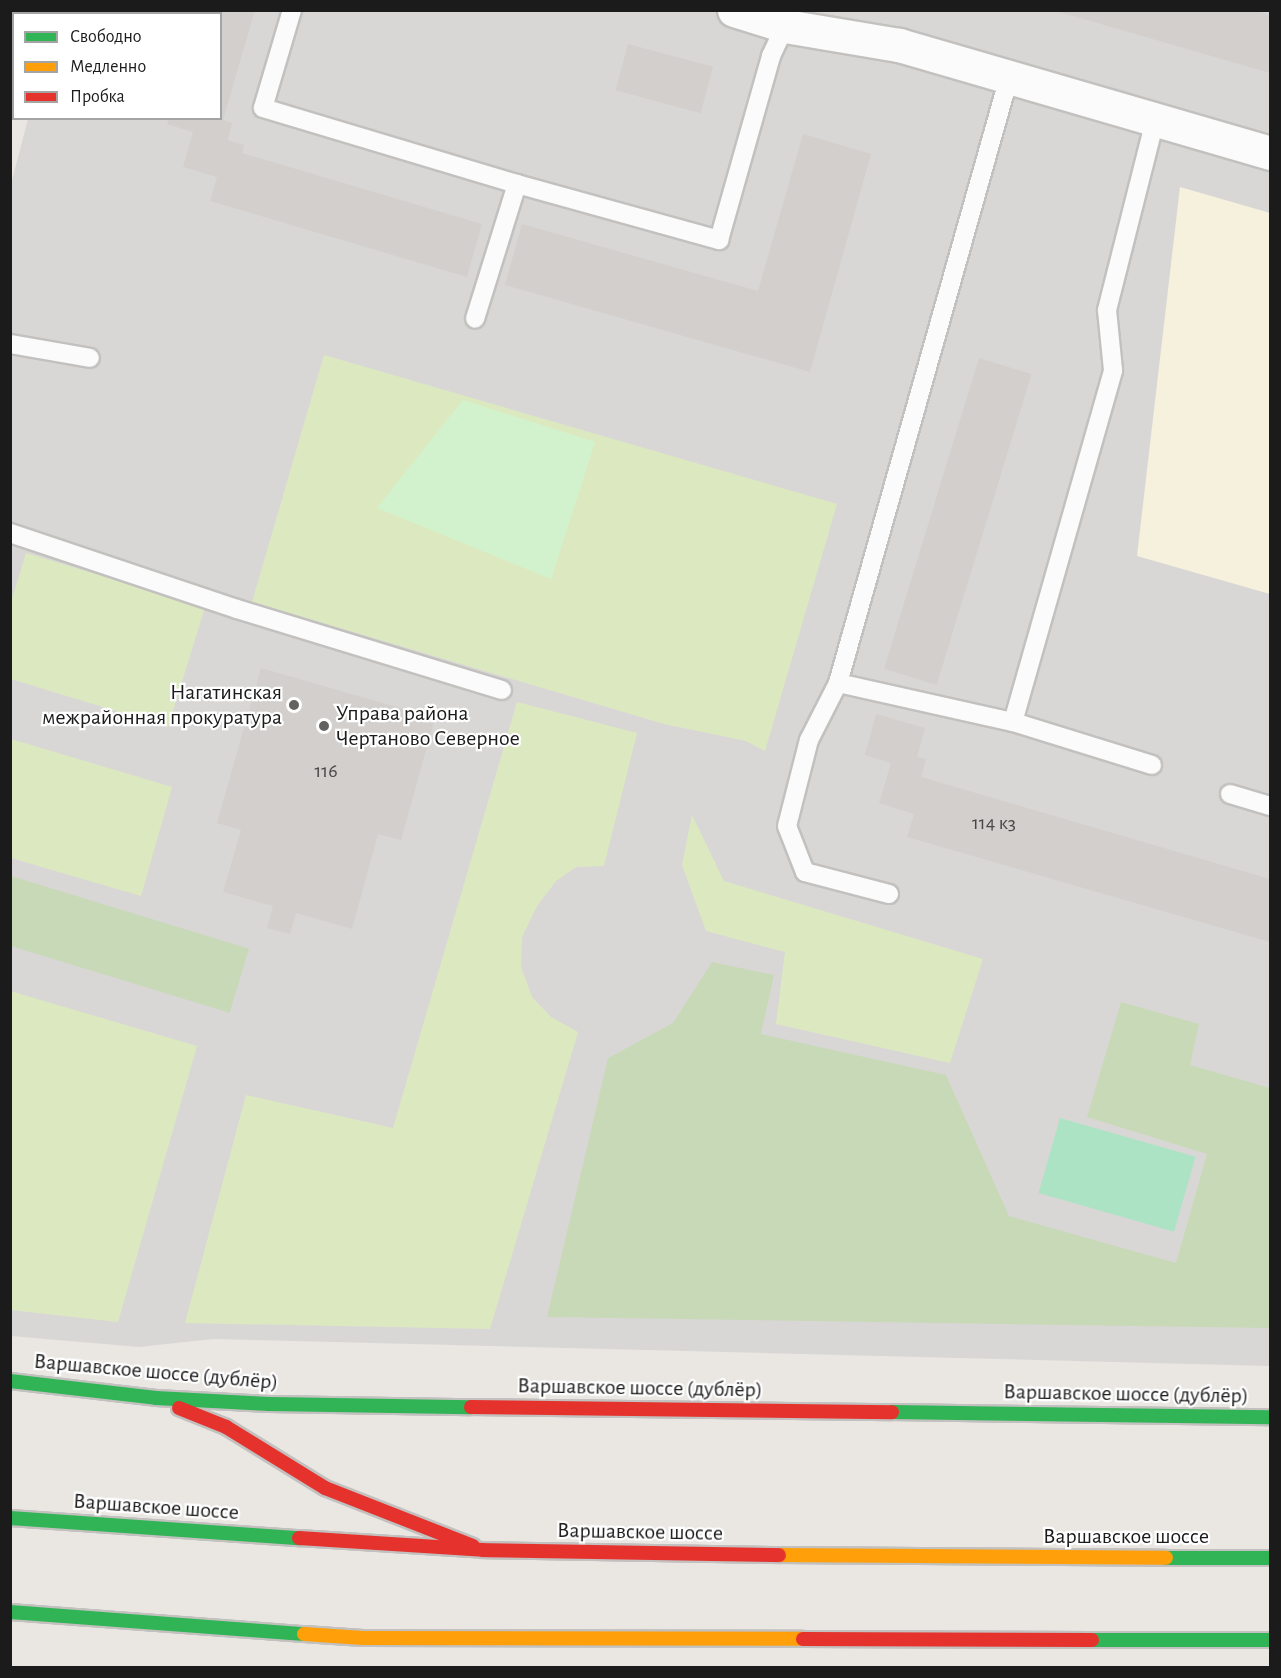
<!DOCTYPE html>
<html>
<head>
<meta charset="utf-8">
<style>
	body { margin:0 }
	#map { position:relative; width:1281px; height:1678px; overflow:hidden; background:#eae7e3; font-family:"Alegreya Sans",sans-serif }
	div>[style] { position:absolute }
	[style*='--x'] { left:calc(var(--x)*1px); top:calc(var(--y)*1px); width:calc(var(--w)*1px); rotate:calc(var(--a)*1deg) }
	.residential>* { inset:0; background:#d9d7d5 }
	.education>* { inset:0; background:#f6f1dd }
	.grass>* { inset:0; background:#dce9c0 }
	.forest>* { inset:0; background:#c8d9b7; transform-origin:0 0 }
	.park>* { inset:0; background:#d1f2cc }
	.pitch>* { inset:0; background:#ace3c4; transform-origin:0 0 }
	.parking>* { inset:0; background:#d8d7d5; transform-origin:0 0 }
	.building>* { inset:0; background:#d2cfcc; transform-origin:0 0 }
	.roads { filter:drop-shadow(2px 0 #c2c1bf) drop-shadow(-2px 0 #c2c1bf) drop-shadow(0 2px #c2c1bf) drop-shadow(0 -2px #c2c1bf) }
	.lane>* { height:18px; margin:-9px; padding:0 9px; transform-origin:9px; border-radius:9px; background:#fcfbfb }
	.street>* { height:33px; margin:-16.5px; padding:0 16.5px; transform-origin:16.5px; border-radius:16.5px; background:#fcfbfb }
	.fast>* { height:14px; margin:-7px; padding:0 7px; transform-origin:7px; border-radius:7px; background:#30b455 }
	.slow>* { height:14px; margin:-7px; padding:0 7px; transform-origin:7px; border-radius:7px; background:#ff9f0a }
	.jam>* { height:14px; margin:-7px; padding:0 7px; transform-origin:7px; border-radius:7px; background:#e5322d }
	.dots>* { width:16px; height:16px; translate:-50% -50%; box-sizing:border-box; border:3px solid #fff; border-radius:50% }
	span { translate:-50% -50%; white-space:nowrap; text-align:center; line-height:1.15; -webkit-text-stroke:4.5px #fff; paint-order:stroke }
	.number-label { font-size:20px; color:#494847 }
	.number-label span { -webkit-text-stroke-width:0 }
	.poi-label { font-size:22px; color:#1b1b1b }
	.right { translate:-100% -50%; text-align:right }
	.left { translate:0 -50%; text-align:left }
	.street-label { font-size:22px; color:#1b1b1b }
	.frame { position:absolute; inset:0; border:12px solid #1b1b1b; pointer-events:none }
	.legend { position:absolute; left:12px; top:12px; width:210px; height:108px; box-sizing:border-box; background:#fff; border:2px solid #a4a4a4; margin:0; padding:8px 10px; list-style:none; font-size:18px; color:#1b1b1b }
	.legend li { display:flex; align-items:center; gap:12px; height:30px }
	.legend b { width:30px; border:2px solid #a4a4a4 }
</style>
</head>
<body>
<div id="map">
	<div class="residential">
		<i style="clip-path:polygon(57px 11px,1270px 11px,1270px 1366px,213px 1339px,139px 1347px,11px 1336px,11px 184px,28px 119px,220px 118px,220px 14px,56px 13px)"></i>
	</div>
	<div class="education">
		<i style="clip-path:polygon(1180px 187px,1270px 213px,1270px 594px,1137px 556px)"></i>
	</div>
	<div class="grass">
		<i style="clip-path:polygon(324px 355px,837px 504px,765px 751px,746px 741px,664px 724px,252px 602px)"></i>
		<i style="clip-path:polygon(26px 553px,205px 607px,168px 727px,11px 679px,11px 602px)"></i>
		<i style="clip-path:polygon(517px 702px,637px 733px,604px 866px,576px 867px,556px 881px,537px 906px,522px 937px,521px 967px,532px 997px,551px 1017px,578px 1032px,490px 1329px,185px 1323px,246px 1095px,393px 1128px)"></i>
		<i style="clip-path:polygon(11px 739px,172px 787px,141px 896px,11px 858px)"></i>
		<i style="clip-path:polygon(692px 815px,724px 881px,983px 959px,950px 1063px,776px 1024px,785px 952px,706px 931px,682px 865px)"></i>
		<i style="clip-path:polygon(10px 991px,197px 1046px,118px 1322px,11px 1310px)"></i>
	</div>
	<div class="forest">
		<i style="left:11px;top:876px;width:249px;height:67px;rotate:17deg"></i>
		<i style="clip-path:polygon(712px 962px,774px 975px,761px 1034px,946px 1075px,1009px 1216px,1176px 1263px,1207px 1154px,1087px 1117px,1121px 1002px,1199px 1024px,1190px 1065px,1270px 1088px,1270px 1328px,547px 1317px,608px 1058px,673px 1023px)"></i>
	</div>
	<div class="park">
		<i style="clip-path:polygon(463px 400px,595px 442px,551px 579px,377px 508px)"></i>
	</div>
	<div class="pitch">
		<i style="left:1060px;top:1118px;width:141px;height:78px;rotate:16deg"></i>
	</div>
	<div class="parking">
		<i style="clip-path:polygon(1009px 77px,1270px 153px,1270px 195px,1178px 170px,1137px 361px,1046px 709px,1159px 748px,1147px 796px,974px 745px,1090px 350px,1059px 290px,1099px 148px,999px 121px)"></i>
		<i style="left:108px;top:291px;width:213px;height:98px;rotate:16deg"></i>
		<i style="left:11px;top:382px;width:275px;height:91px;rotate:16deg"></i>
	</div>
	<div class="building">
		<i style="clip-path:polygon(201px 10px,255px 10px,223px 120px,232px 123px,228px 140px,244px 145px,242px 153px,482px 224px,467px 277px,210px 201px,217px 177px,183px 167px,193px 132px,167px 124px,169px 118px,220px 118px,220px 14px,200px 14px)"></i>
		<i style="clip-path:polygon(1254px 10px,1270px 15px,1270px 73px,1056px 11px)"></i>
		<i style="left:628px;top:44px;width:88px;height:48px;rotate:15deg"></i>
		<i style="clip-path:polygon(803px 134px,871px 154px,810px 372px,505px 285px,522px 224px,758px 291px)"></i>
		<i style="left:979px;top:358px;width:55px;height:325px;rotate:17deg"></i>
		<i style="clip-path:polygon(261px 668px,435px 718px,401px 840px,378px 834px,352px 929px,296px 913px,290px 934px,267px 928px,273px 906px,223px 892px,241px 830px,217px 823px)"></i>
		<i style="clip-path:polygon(876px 714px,925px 728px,917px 757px,926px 759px,921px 777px,1270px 879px,1270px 942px,907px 837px,914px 814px,879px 803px,891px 763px,865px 755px)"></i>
	</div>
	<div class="roads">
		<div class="lane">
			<i style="--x:292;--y:10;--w:102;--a:106.5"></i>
			<i style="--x:263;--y:108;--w:265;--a:16.7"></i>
			<i style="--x:517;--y:184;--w:141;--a:107.3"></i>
			<i style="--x:517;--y:184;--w:210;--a:15.5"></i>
			<i style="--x:719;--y:240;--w:191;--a:-74.2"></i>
			<i style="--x:771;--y:56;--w:33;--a:-65"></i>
			<i style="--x:10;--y:344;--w:81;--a:9.9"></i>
			<i style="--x:10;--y:533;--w:239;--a:18.5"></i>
			<i style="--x:237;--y:609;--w:277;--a:17"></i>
			<i style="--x:838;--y:683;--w:630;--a:-74.24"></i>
			<i style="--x:1152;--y:765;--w:145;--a:-162.8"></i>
			<i style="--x:1013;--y:722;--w:366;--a:-74.1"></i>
			<i style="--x:1113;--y:370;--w:60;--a:-95.7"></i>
			<i style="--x:1107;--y:310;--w:196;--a:-75.8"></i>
			<i style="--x:1230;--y:794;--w:42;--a:16.7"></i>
			<i style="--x:889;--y:894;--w:87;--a:-165.3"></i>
			<i style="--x:805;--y:872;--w:49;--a:-111.4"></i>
			<i style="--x:787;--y:826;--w:89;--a:-75.7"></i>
			<i style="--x:809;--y:740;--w:64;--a:-63"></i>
			<i style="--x:838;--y:683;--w:179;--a:12.6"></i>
		</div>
		<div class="street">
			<i style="--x:734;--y:10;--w:53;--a:17.4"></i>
			<i style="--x:785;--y:26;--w:116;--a:9.5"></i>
			<i style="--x:899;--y:45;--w:386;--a:16.2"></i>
		</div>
		<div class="fast">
			<i style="--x:10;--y:1381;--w:147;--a:6.6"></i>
			<i style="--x:156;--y:1398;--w:113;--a:3"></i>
			<i style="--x:269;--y:1404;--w:202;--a:0.9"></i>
			<i style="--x:892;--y:1412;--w:378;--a:0.8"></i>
			<i style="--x:10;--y:1518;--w:290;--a:4"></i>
			<i style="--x:1166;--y:1558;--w:104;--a:0"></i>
			<i style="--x:10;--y:1612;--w:295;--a:4.3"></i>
			<i style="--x:1092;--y:1640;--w:178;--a:0"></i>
		</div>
		<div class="slow">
			<i style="--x:779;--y:1555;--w:387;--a:0.4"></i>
			<i style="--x:304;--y:1634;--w:59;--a:3.9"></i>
			<i style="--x:363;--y:1638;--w:440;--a:0.1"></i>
		</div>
		<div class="jam">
			<i style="--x:471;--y:1407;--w:421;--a:0.7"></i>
			<i style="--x:179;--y:1408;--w:51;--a:22"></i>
			<i style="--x:226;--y:1427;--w:116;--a:31.6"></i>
			<i style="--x:325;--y:1488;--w:159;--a:21.4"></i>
			<i style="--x:299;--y:1538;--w:184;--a:3.7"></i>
			<i style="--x:483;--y:1550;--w:296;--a:1"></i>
			<i style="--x:803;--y:1639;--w:289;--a:0.2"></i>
		</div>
	</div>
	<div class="dots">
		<i style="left:294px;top:705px;background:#636261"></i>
		<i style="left:324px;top:726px;background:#636261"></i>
	</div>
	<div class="number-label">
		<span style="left:326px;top:771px">116</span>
		<span style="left:994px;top:823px">114 к3</span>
	</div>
	<div class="poi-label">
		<span class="right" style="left:282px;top:705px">Нагатинская<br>межрайонная прокуратура</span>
		<span class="left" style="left:336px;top:726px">Управа района<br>Чертаново Северное</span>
	</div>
	<div class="street-label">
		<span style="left:156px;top:1372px;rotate:5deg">Варшавское шоссе (дублёр)</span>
		<span style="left:640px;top:1388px;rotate:1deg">Варшавское шоссе (дублёр)</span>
		<span style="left:1126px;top:1394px;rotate:1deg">Варшавское шоссе (дублёр)</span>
		<span style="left:156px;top:1507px;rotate:4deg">Варшавское шоссе</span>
		<span style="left:640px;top:1532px;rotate:1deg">Варшавское шоссе</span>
		<span style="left:1126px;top:1537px">Варшавское шоссе</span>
	</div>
	<div class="frame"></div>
	<ul class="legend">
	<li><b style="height:8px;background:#30b455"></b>Свободно</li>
	<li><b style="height:8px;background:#ff9f0a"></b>Медленно</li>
	<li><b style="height:8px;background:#e5322d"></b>Пробка</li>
	</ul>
</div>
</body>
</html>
